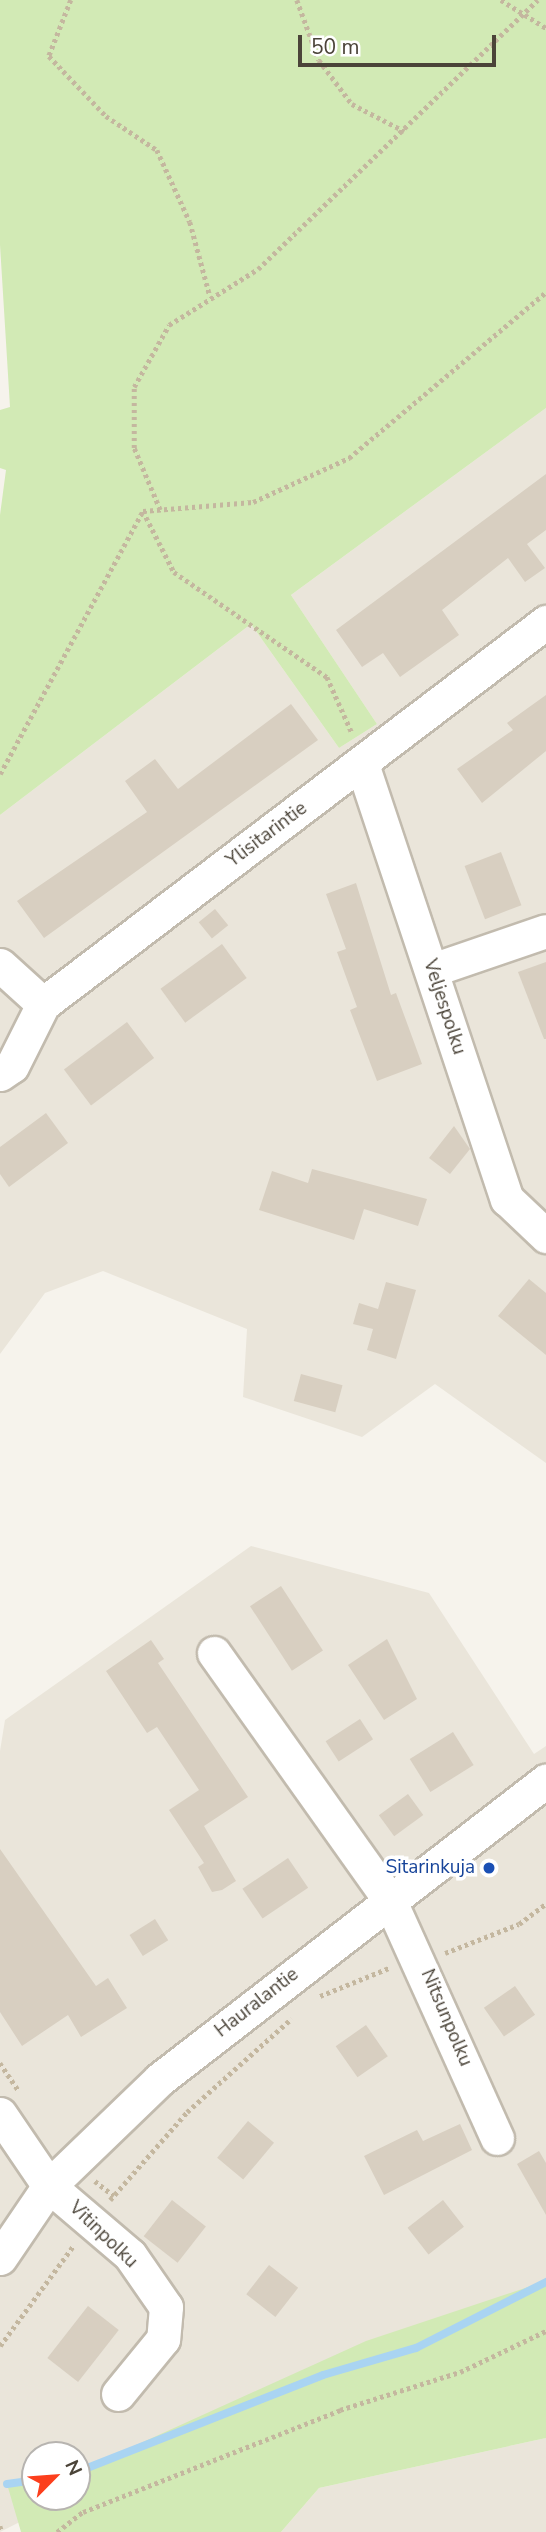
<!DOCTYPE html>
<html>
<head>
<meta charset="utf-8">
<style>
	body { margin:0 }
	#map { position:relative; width:546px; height:2532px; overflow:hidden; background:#f6f3ec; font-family:"Nunito Sans",sans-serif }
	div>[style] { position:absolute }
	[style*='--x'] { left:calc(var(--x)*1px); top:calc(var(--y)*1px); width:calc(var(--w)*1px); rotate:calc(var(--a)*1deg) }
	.residential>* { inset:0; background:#eae5da }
	.green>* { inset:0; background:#d2eab5 }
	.stream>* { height:8px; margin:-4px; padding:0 4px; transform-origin:4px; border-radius:4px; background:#a9d4f2 }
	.building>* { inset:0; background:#d8cfc1; transform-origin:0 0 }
	.path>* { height:4.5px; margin-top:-2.25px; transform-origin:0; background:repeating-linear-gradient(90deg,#c4b79f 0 3.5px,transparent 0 7px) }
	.roads { filter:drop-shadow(2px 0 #c2bbae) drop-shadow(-2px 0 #c2bbae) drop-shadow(0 2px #c2bbae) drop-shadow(0 -2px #c2bbae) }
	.minor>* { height:33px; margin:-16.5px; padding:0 16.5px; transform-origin:16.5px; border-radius:16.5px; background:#fff }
	.dots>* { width:19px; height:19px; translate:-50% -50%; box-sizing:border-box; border:4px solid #fff; border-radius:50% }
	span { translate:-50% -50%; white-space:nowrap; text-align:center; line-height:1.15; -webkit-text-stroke:7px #fff; paint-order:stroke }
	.street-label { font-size:19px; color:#4b4439 }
	.transit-label { font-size:19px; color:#164399 }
	.right { translate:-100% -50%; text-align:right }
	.north { position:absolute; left:21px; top:2441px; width:70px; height:70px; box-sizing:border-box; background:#fff; border:2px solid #b7b4b0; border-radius:50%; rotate:65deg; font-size:19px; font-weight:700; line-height:28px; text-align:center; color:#4b4439 }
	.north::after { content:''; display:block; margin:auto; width:24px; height:32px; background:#fc3f1d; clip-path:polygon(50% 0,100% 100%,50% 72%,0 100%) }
	.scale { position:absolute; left:298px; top:35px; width:198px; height:32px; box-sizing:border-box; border:4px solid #4b4439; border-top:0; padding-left:9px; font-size:21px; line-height:24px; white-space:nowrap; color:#4b4439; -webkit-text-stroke:5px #fff; paint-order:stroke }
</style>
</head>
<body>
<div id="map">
	<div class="residential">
		<i style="clip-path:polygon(546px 408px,546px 1463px,435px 1384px,362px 1437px,243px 1397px,247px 1329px,103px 1271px,45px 1293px,0 1354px,0 815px,251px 624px,339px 748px,377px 724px,291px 595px)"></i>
		<i style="clip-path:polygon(251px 1546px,429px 1593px,534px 1754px,546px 1746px,546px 2281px,77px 2493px,77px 2455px,35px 2455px,35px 2497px,69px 2497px,0 2532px,0 1751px,5px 1720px)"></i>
		<i style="clip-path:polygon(546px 2438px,546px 2532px,281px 2532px,319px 2488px)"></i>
	</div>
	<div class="green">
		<i style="clip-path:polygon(0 0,546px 0,546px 408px,291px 595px,377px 724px,339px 748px,251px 624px,0 815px,0 515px,6px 470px,0 468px,0 410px,10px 407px,0 245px)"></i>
		<i style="clip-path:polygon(546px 2281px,546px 2438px,319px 2488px,281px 2532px,21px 2532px,7px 2484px,35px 2480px,35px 2497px,77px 2497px,77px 2472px,366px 2341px)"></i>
	</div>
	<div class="stream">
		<i style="--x:77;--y:2472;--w:264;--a:-21.5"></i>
		<i style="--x:323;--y:2375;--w:97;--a:-16.2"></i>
		<i style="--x:416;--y:2348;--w:146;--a:-26.9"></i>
		<i style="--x:7;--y:2484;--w:28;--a:-8"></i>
	</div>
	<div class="building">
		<i style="clip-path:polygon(546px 474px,546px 530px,527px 544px,545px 568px,525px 582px,508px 558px,442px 610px,459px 635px,400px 677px,383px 653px,362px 667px,336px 630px)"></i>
		<i style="clip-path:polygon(546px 695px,546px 751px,482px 803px,457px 769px,513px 730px,507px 723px)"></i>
		<i style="clip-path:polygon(291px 704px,318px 740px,44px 938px,17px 901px,147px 812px,125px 781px,155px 759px,178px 789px)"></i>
		<i style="left:501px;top:852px;width:57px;height:39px;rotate:69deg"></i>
		<i style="clip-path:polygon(356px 883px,391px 995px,396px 993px,422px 1064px,377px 1081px,350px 1010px,357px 1007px,337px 952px,346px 949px,326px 894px)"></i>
		<i style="left:215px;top:909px;width:21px;height:21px;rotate:51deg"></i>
		<i style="left:222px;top:944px;width:42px;height:76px;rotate:54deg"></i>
		<i style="clip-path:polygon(546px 962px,546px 1039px,544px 1039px,518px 972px)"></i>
		<i style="left:127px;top:1022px;width:45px;height:79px;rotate:53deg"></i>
		<i style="clip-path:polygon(46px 1113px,68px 1143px,9px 1187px,0 1174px,0 1147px)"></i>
		<i style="clip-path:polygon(454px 1126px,470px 1149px,450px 1174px,429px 1158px)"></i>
		<i style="clip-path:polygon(312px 1169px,427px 1199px,418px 1226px,364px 1209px,354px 1240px,259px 1210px,272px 1171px,308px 1183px)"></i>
		<i style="clip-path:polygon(529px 1279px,546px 1293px,546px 1355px,498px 1316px)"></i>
		<i style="clip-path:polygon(386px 1282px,416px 1290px,396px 1359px,367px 1350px,373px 1329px,353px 1324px,359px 1303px,378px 1309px)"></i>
		<i style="left:301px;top:1374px;width:43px;height:28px;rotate:15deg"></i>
		<i style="left:281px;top:1586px;width:77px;height:37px;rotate:57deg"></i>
		<i style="clip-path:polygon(387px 1639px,417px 1699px,384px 1720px,348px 1665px)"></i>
		<i style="clip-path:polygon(151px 1640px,164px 1659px,158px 1663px,248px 1797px,204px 1826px,236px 1881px,222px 1890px,212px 1892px,198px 1867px,204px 1863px,169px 1810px,199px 1790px,157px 1727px,147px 1733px,106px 1671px)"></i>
		<i style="left:360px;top:1719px;width:24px;height:41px;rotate:57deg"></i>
		<i style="left:453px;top:1732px;width:39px;height:51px;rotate:58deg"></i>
		<i style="left:408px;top:1794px;width:26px;height:36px;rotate:54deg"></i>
		<i style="clip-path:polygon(0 1849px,96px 1986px,108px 1978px,127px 2008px,81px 2037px,68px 2015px,22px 2046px,0 2012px)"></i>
		<i style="left:288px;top:1858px;width:36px;height:55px;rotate:56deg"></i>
		<i style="left:155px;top:1919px;width:25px;height:30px;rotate:58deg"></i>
		<i style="left:515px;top:1986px;width:35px;height:38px;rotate:55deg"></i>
		<i style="left:366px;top:2025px;width:38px;height:37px;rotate:55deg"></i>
		<i style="left:248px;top:2121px;width:34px;height:48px;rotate:40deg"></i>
		<i style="clip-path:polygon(460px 2124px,472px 2150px,384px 2195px,364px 2156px,417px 2130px,423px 2141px)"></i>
		<i style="clip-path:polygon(539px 2151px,546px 2163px,546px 2215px,517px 2164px)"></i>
		<i style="left:172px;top:2200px;width:43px;height:46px;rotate:38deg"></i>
		<i style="left:443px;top:2200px;width:34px;height:45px;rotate:52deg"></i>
		<i style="left:269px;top:2265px;width:37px;height:37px;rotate:38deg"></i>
		<i style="left:88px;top:2306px;width:39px;height:66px;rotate:38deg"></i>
	</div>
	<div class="path">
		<i style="--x:71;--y:0;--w:60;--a:111.4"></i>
		<i style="--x:49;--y:56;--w:83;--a:46.5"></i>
		<i style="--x:106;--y:116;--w:61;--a:33.7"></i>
		<i style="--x:157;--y:150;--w:79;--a:65.4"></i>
		<i style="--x:190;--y:222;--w:77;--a:74.9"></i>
		<i style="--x:297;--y:0;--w:64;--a:69.9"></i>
		<i style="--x:319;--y:60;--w:55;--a:53.1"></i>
		<i style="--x:352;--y:104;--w:59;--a:27.4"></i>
		<i style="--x:501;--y:0;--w:53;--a:31.9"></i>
		<i style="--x:160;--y:510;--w:67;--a:-112.8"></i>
		<i style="--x:134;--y:448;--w:61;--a:-90"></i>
		<i style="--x:134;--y:387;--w:71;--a:-60.6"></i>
		<i style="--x:169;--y:325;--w:105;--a:-32.2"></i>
		<i style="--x:258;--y:269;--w:388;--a:-43.9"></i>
		<i style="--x:143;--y:511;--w:68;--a:63.1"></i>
		<i style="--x:174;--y:572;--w:186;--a:34.5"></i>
		<i style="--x:327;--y:677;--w:61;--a:65.9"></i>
		<i style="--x:0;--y:774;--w:299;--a:-61.5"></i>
		<i style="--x:143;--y:511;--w:110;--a:-4.7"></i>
		<i style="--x:253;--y:502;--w:106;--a:-24.6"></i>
		<i style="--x:349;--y:458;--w:258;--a:-40.1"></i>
		<i style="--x:445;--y:1953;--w:79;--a:-21.4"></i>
		<i style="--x:519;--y:1924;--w:34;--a:-37"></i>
		<i style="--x:320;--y:1996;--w:74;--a:-22.1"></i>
		<i style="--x:0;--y:2063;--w:32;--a:56"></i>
		<i style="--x:95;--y:2181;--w:24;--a:38"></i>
		<i style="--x:110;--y:2200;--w:117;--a:-48.8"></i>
		<i style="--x:187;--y:2112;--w:140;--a:-41.8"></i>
		<i style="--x:0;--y:2346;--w:125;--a:-53.8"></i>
		<i style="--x:0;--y:2526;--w:6;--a:72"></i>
		<i style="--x:57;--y:2532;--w:33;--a:-38"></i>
		<i style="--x:83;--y:2512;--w:277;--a:-21.6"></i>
		<i style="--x:340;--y:2410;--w:126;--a:-17.6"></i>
		<i style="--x:460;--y:2372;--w:95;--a:-25.5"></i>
	</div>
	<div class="roads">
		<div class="minor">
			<i style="--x:362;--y:764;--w:459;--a:71.6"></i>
			<i style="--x:507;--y:1199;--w:54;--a:43.5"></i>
			<i style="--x:0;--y:965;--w:58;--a:42.2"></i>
			<i style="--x:432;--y:970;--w:120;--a:-18.9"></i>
			<i style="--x:0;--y:1074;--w:14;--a:-34"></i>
			<i style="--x:12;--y:1066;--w:69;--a:-63.4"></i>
			<i style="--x:43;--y:1004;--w:632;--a:-37.21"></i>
			<i style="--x:214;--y:1653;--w:304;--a:54.6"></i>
			<i style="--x:390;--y:1901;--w:260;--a:65.7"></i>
			<i style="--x:0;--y:2114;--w:87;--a:55.8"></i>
			<i style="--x:49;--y:2186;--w:106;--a:40.4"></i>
			<i style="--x:130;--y:2255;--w:63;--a:55.3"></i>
			<i style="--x:166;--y:2307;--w:32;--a:95"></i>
			<i style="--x:163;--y:2339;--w:71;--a:129.3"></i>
			<i style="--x:0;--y:2258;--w:87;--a:-55.8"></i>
			<i style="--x:49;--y:2186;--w:154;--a:-43.9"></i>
			<i style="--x:160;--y:2079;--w:488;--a:-37.7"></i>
		</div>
	</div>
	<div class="dots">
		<i style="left:489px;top:1868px;background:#1a4fb4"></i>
	</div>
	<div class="street-label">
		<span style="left:267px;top:835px;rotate:-37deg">Ylisitarintie</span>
		<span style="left:444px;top:1007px;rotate:72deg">Veljespolku</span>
		<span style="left:257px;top:2003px;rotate:-38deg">Hauralantie</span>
		<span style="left:446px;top:2018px;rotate:67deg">Nitsunpolku</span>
		<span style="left:103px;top:2235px;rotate:44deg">Vitinpolku</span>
	</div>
	<div class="transit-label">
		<span class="right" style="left:475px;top:1868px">Sitarinkuja</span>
	</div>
	<div class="north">N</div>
	<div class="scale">50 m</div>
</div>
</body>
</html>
